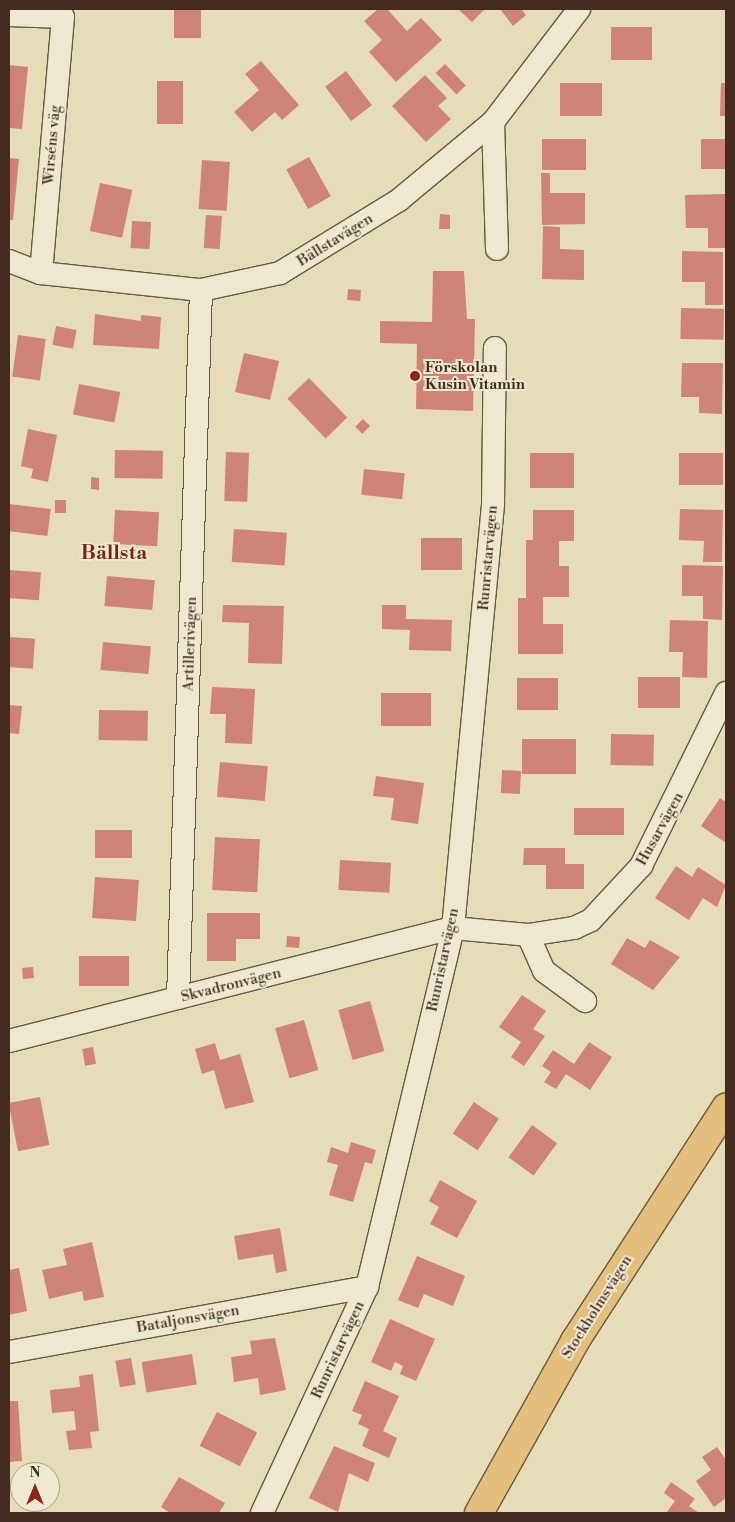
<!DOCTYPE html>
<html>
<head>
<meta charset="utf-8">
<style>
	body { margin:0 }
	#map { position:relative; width:735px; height:1522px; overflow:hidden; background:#e6dcb8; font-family:"Libre Bodoni",serif }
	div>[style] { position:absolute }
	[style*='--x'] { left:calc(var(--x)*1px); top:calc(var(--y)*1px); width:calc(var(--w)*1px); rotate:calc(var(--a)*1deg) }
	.building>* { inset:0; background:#cf8475; transform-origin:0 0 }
	.roads { filter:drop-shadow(1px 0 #6d5745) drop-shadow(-1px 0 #6d5745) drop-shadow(0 1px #6d5745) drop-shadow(0 -1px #6d5745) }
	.minor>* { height:22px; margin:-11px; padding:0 11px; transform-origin:11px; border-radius:11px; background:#efe8d1 }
	.major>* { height:28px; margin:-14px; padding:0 14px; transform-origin:14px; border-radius:14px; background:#e3be7c }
	.dots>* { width:14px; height:14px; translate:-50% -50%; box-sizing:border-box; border:2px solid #efe8d1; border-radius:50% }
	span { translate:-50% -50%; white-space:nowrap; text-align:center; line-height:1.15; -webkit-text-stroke:4px #efe8d1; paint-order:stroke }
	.street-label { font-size:15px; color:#452b1f }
	.poi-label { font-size:15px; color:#452b1f; font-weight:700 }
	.left { translate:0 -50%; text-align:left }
	.district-label { font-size:20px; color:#7a1f14; font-weight:700 }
	.frame { position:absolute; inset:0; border:10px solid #452b1f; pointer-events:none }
	.north { position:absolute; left:10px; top:1462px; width:50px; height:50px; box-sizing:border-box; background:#efe8d1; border:1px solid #ab9c8a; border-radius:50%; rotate:0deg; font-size:14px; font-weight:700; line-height:20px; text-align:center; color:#452b1f }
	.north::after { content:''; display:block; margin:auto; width:18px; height:22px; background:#8f2418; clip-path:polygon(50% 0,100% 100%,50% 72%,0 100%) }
</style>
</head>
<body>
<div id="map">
	<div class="building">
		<i style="left:174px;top:9px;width:27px;height:29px"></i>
		<i style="clip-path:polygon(378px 9px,387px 9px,407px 31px,421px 18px,442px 40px,396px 82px,369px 52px,382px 40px,364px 21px)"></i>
		<i style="clip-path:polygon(458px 9px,485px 9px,472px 22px)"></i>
		<i style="clip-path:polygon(500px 9px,521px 9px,526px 15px,513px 26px)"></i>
		<i style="left:652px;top:27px;width:33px;height:41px;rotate:90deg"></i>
		<i style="clip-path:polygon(261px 61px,299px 105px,282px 120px,275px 112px,252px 132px,234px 112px,259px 90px,245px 74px)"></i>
		<i style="left:445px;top:64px;width:30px;height:13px;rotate:46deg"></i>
		<i style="clip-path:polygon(9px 65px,28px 67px,22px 129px,9px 128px)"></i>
		<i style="left:346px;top:71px;width:43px;height:26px;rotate:53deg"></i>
		<i style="clip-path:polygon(425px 75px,447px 98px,438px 106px,451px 119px,426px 142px,392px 106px)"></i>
		<i style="left:157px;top:81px;width:26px;height:43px"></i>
		<i style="left:560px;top:83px;width:42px;height:33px"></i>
		<i style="clip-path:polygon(721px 83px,726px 83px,726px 116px,720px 116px)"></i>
		<i style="left:542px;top:139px;width:44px;height:31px"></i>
		<i style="left:701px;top:139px;width:25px;height:30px"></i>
		<i style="left:309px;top:157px;width:45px;height:26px;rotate:61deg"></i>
		<i style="clip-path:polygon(9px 158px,19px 159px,13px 220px,9px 220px)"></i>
		<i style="left:202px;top:160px;width:28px;height:49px;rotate:4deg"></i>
		<i style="clip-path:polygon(541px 173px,550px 173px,550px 193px,585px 193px,585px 224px,542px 225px)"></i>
		<i style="left:100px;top:183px;width:33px;height:49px;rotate:12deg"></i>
		<i style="clip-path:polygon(726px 194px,726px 248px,708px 248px,708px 228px,686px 228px,685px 195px)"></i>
		<i style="clip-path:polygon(440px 214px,450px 215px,450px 229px,439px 229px)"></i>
		<i style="left:206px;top:215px;width:16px;height:33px;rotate:4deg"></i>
		<i style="left:132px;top:221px;width:19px;height:27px;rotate:3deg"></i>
		<i style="clip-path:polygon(543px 226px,560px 227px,560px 249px,584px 250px,584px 280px,542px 279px)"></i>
		<i style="clip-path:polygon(682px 251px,723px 252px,723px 305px,705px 305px,705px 282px,682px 282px)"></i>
		<i style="clip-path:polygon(433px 271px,464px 271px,467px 319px,475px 319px,473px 411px,416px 409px,417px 344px,380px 343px,380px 321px,432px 322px)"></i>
		<i style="left:348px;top:289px;width:13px;height:11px;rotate:4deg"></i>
		<i style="left:681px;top:308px;width:43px;height:31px;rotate:1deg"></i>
		<i style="clip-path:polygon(95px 314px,141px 321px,141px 315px,161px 317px,159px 349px,93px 345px)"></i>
		<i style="left:56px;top:326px;width:21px;height:19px;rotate:11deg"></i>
		<i style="left:18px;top:335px;width:28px;height:42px;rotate:8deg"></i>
		<i style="left:244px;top:353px;width:36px;height:40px;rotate:13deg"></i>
		<i style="clip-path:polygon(682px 363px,723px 363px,722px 414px,699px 413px,699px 397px,681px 397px)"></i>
		<i style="left:309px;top:378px;width:55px;height:30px;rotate:46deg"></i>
		<i style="left:79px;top:384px;width:42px;height:31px;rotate:11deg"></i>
		<i style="left:363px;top:419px;width:10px;height:11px;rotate:45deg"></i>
		<i style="clip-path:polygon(28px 429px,57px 435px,48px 482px,31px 478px,33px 469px,21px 466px)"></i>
		<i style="left:115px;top:450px;width:48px;height:28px;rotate:1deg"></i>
		<i style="left:226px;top:452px;width:23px;height:49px;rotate:2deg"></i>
		<i style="left:530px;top:453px;width:44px;height:35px"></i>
		<i style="left:679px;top:453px;width:44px;height:32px"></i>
		<i style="left:364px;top:469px;width:41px;height:26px;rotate:6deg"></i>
		<i style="clip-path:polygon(91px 477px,99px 478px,99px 490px,91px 489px)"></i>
		<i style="left:55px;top:500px;width:11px;height:13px"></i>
		<i style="left:9px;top:504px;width:42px;height:27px;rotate:7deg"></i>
		<i style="clip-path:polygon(680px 509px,723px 510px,722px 562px,703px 562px,704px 541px,679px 540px)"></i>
		<i style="left:115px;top:510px;width:44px;height:34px;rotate:3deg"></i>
		<i style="clip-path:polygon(533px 510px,574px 510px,574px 541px,559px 541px,559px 566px,569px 566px,569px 597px,543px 597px,543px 624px,563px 624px,563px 654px,518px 654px,518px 598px,526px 598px,526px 540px,533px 540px)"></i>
		<i style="left:234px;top:529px;width:53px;height:33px;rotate:4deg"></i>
		<i style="left:421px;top:538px;width:41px;height:32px"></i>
		<i style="clip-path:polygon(682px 565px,723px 566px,722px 620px,703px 619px,703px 596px,682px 596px)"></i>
		<i style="left:9px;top:570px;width:32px;height:28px;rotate:4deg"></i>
		<i style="left:107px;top:576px;width:48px;height:30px;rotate:5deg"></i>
		<i style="clip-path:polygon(223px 605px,284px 606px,282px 664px,248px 663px,249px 623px,222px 622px)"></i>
		<i style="clip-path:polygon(382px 605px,406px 605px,406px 619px,452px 620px,451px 651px,409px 650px,410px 630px,382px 629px)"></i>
		<i style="clip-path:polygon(670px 620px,708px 621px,707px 678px,682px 677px,683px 652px,669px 652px)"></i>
		<i style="left:9px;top:637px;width:26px;height:30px;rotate:4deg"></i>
		<i style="left:103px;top:642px;width:48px;height:28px;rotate:5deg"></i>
		<i style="left:638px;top:677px;width:42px;height:31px"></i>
		<i style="left:517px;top:678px;width:41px;height:32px"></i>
		<i style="clip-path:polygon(212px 687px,255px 689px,252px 744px,225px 743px,226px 714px,210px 714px)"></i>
		<i style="left:381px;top:693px;width:50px;height:33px"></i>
		<i style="clip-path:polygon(9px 705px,22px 706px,19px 734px,9px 733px)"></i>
		<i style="left:99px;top:710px;width:49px;height:30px;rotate:1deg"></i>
		<i style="left:611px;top:734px;width:43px;height:31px;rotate:1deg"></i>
		<i style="left:522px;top:739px;width:54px;height:35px"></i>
		<i style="left:220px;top:762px;width:48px;height:35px;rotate:5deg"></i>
		<i style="left:502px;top:770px;width:19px;height:23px;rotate:3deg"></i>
		<i style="clip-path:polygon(376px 776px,424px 783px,418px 824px,391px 820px,394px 798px,373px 796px)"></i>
		<i style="clip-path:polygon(720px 798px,726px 802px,726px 843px,701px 826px)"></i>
		<i style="left:574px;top:808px;width:50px;height:27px"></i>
		<i style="left:132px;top:830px;width:28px;height:37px;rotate:90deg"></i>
		<i style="left:215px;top:837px;width:45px;height:53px;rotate:3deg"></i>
		<i style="clip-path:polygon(524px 848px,565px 848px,565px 864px,584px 864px,584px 889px,546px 889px,546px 865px,523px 865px)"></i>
		<i style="left:340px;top:860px;width:51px;height:30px;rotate:3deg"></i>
		<i style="clip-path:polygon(676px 866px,692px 877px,698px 867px,726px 885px,717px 907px,703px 898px,689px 920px,655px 898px)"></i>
		<i style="left:95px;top:877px;width:44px;height:41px;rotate:4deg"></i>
		<i style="clip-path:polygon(207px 913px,260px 913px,260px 939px,236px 939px,236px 961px,207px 961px)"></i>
		<i style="left:287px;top:936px;width:13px;height:11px;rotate:4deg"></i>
		<i style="clip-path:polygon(627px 938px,645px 948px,650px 940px,680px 957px,653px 990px,611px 964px)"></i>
		<i style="left:79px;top:956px;width:50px;height:30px"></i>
		<i style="left:33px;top:967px;width:11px;height:11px;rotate:85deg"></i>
		<i style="clip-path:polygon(522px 995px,546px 1011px,533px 1029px,545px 1036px,524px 1066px,511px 1057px,521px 1042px,499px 1027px)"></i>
		<i style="left:370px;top:1001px;width:52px;height:33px;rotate:74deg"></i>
		<i style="left:304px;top:1020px;width:52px;height:30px;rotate:74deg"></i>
		<i style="clip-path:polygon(589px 1042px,612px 1057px,590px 1090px,566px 1074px,556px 1089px,544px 1082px,551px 1072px,542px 1066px,553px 1050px,574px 1064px)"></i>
		<i style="clip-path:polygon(215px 1043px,220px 1060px,240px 1054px,254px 1102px,225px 1109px,214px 1070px,202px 1074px,195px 1049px)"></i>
		<i style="left:93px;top:1047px;width:17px;height:11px;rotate:80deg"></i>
		<i style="left:40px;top:1097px;width:49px;height:32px;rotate:79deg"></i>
		<i style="left:474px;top:1102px;width:30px;height:38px;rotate:34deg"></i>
		<i style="left:532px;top:1125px;width:31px;height:40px;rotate:36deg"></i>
		<i style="clip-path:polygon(351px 1142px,376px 1150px,372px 1164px,365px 1162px,353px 1202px,329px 1195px,338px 1165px,327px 1162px,331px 1147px,348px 1153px)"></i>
		<i style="clip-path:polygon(440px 1180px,477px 1201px,457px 1238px,430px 1224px,439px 1207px,429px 1201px)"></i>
		<i style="clip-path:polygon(280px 1228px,287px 1271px,276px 1273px,273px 1254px,238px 1260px,234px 1236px)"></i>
		<i style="clip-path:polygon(92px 1242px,104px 1297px,84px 1301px,82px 1291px,49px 1299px,42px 1270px,67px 1265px,63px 1249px)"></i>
		<i style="clip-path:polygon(417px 1256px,465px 1276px,453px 1306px,424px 1294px,418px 1308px,398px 1300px)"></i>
		<i style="clip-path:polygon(19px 1268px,27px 1311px,9px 1315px,9px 1270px)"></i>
		<i style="clip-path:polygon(390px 1319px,435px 1339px,416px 1381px,400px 1374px,403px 1366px,395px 1362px,391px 1371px,371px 1362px)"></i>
		<i style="clip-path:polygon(275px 1338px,286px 1390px,260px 1395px,258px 1378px,234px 1382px,231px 1357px,252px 1354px,250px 1341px)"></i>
		<i style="left:192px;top:1354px;width:31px;height:51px;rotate:81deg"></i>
		<i style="left:131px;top:1358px;width:27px;height:16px;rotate:80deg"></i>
		<i style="clip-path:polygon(93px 1374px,99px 1431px,90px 1432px,92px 1448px,69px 1450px,66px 1431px,76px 1430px,74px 1411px,52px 1413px,50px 1390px,80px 1387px,79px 1376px)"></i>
		<i style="clip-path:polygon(365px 1381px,399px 1396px,383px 1431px,397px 1438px,389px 1458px,362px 1446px,369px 1429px,358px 1424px,362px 1415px,352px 1411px)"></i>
		<i style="clip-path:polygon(9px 1401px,18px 1401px,22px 1461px,9px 1462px)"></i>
		<i style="left:217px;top:1412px;width:45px;height:38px;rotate:27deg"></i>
		<i style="clip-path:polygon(334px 1446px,375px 1463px,368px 1482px,349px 1473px,338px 1512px,309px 1498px)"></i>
		<i style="clip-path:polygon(717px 1447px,726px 1460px,726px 1498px,714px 1507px,696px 1481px,711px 1470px,702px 1457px)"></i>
		<i style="clip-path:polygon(179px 1477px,225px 1503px,219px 1513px,170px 1513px,161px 1507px)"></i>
		<i style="clip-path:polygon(671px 1482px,695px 1499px,689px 1506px,699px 1513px,666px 1513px,675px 1501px,664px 1493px)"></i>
	</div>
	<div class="roads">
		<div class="minor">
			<i style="--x:9;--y:15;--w:54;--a:2.1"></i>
			<i style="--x:63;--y:17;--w:257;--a:94.9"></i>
			<i style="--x:493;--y:122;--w:127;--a:88.2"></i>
			<i style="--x:9;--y:261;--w:34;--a:21"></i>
			<i style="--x:41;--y:273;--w:161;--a:6.1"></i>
			<i style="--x:201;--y:290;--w:81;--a:-12.1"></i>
			<i style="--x:280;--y:273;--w:140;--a:-31.5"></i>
			<i style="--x:399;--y:200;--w:122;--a:-39.7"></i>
			<i style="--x:493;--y:122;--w:142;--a:-52.7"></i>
			<i style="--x:528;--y:935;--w:39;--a:66"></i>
			<i style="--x:544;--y:971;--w:51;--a:36.2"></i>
			<i style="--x:178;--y:998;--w:708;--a:-88.14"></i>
			<i style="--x:9;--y:1041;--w:458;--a:-14.3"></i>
			<i style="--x:453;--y:928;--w:75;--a:5.3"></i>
			<i style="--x:528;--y:935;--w:47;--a:-8.7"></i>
			<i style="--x:574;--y:928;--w:19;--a:-25"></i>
			<i style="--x:591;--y:920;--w:74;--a:-47.2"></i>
			<i style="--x:641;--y:866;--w:193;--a:-63.8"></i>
			<i style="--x:9;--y:1352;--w:364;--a:-10.3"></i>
			<i style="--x:262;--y:1513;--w:249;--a:-65.1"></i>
			<i style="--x:367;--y:1287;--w:369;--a:-76.5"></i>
			<i style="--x:453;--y:928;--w:427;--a:-84.6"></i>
			<i style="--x:493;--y:503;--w:155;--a:-89.3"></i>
		</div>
		<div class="major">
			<i style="--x:479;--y:1513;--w:197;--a:-60.8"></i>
			<i style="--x:575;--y:1341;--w:278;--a:-57.1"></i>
		</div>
	</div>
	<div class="dots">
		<i style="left:415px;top:376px;background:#8f2418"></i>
	</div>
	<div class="street-label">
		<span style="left:52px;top:145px;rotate:-85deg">Wirséns väg</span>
		<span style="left:335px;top:240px;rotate:-32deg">Bällstavägen</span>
		<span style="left:488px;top:558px;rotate:-85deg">Runristarvägen</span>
		<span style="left:190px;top:644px;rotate:-88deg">Artillerivägen</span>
		<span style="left:660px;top:829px;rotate:-61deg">Husarvägen</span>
		<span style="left:443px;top:960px;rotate:-78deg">Runristarvägen</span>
		<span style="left:231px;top:985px;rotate:-14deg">Skvadronvägen</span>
		<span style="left:597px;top:1307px;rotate:-58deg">Stockholmsvägen</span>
		<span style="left:188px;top:1319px;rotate:-10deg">Bataljonsvägen</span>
		<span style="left:338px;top:1350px;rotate:-65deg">Runristarvägen</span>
	</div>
	<div class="poi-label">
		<span class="left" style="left:425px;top:376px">Förskolan<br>Kusin Vitamin</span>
	</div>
	<div class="district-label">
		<span style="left:114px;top:553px">Bällsta</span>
	</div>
	<div class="frame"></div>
	<div class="north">N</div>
</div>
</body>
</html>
